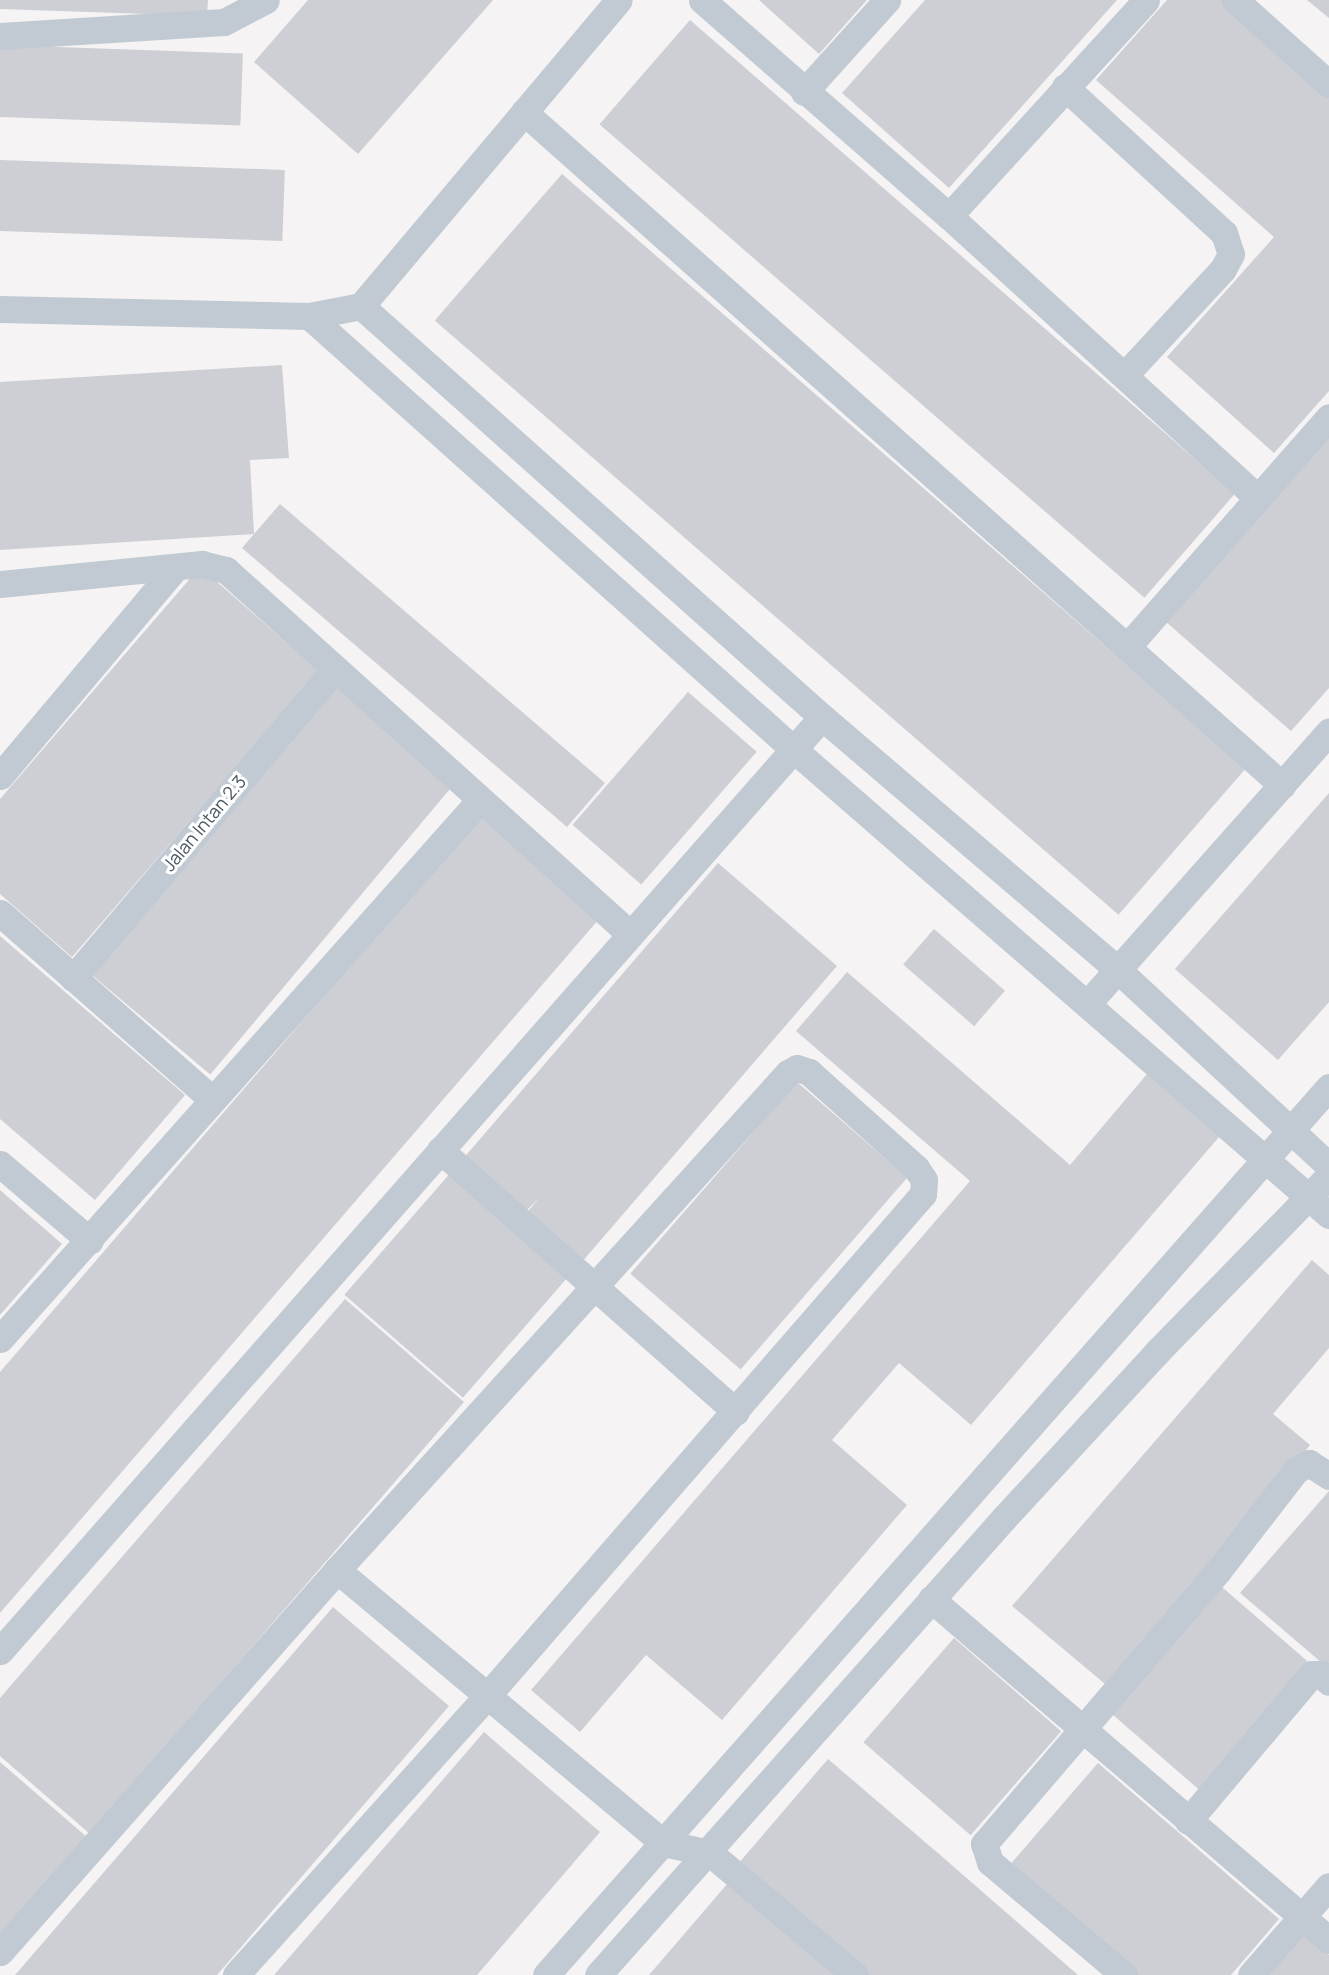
<!DOCTYPE html>
<html>
<head>
<meta charset="utf-8">
<style>
	body { margin:0 }
	#map { position:relative; width:1329px; height:1975px; overflow:hidden; background:#f5f3f3; font-family:Manrope,sans-serif }
	div>[style] { position:absolute }
	[style*='--x'] { left:calc(var(--x)*1px); top:calc(var(--y)*1px); width:calc(var(--w)*1px); rotate:calc(var(--a)*1deg) }
	.building>* { inset:0; background:#cdcfd5; transform-origin:0 0 }
	.minor>* { height:27px; margin:-13.5px; padding:0 13.5px; transform-origin:13.5px; border-radius:13.5px; background:#c1cad2 }
	span { translate:-50% -50%; white-space:nowrap; text-align:center; line-height:1.15; -webkit-text-stroke:6px #fff; paint-order:stroke }
	.street-label { font-size:18px; color:#4a5661 }
</style>
</head>
<body>
<div id="map">
	<div class="building">
		<i style="clip-path:polygon(0 0,208px 0,207px 16px,0 9px)"></i>
		<i style="clip-path:polygon(308px 0,493px 0,358px 154px,254px 62px)"></i>
		<i style="clip-path:polygon(759px 0,867px 0,819px 54px)"></i>
		<i style="clip-path:polygon(925px 0,1117px 0,949px 188px,842px 93px)"></i>
		<i style="clip-path:polygon(1167px 0,1225px 0,1329px 93px,1329px 391px,1274px 453px,1167px 357px,1274px 237px,1096px 80px)"></i>
		<i style="clip-path:polygon(1307px 0,1329px 0,1329px 18px)"></i>
		<i style="left:690px;top:20px;width:722px;height:138px;rotate:41deg"></i>
		<i style="left:0;top:45px;width:243px;height:72px;rotate:2deg"></i>
		<i style="left:0;top:160px;width:285px;height:71px;rotate:2deg"></i>
		<i style="left:562px;top:174px;width:906px;height:194px;rotate:41deg"></i>
		<i style="clip-path:polygon(282px 365px,289px 458px,250px 460px,254px 534px,280px 504px,605px 783px,567px 827px,242px 548px,254px 534px,0 550px,0 382px)"></i>
		<i style="clip-path:polygon(1329px 434px,1329px 688px,1291px 731px,1165px 621px)"></i>
		<i style="clip-path:polygon(200px 567px,319px 671px,72px 957px,0 894px,0 799px)"></i>
		<i style="left:333px;top:684px;width:157px;height:378px;rotate:40deg"></i>
		<i style="left:688px;top:692px;width:91px;height:176px;rotate:41deg"></i>
		<i style="clip-path:polygon(1329px 793px,1329px 1002px,1278px 1060px,1175px 969px)"></i>
		<i style="clip-path:polygon(479px 816px,599px 919px,0 1613px,0 1372px)"></i>
		<i style="clip-path:polygon(718px 863px,837px 966px,581px 1263px,524px 1216px,539px 1198px,522px 1215px,461px 1161px)"></i>
		<i style="left:934px;top:929px;width:94px;height:47px;rotate:41deg"></i>
		<i style="clip-path:polygon(0 936px,185px 1095px,95px 1200px,0 1119px)"></i>
		<i style="clip-path:polygon(847px 972px,1070px 1165px,1147px 1074px,1219px 1137px,971px 1425px,899px 1363px,832px 1440px,907px 1505px,722px 1720px,646px 1655px,580px 1732px,531px 1690px,970px 1181px,796px 1031px)"></i>
		<i style="left:797px;top:1082px;width:146px;height:254px;rotate:41deg"></i>
		<i style="left:452px;top:1171px;width:157px;height:164px;rotate:41deg"></i>
		<i style="clip-path:polygon(0 1190px,62px 1244px,0 1315px)"></i>
		<i style="clip-path:polygon(1312px 1260px,1329px 1275px,1329px 1348px,1273px 1414px,1310px 1445px,1111px 1689px,1012px 1606px)"></i>
		<i style="clip-path:polygon(345px 1299px,464px 1402px,90px 1834px,0 1756px,0 1698px)"></i>
		<i style="clip-path:polygon(1329px 1491px,1329px 1669px,1240px 1593px)"></i>
		<i style="left:1215px;top:1581px;width:133px;height:168px;rotate:41deg"></i>
		<i style="clip-path:polygon(333px 1607px,449px 1706px,380px 1786px,217px 1975px,15px 1975px)"></i>
		<i style="left:954px;top:1638px;width:142px;height:138px;rotate:41deg"></i>
		<i style="clip-path:polygon(484px 1732px,600px 1832px,477px 1975px,274px 1975px)"></i>
		<i style="clip-path:polygon(828px 1759px,939px 1854px,1078px 1975px,867px 1975px,738px 1864px)"></i>
		<i style="clip-path:polygon(0 1762px,88px 1838px,0 1940px)"></i>
		<i style="clip-path:polygon(1098px 1763px,1279px 1919px,1231px 1975px,1132px 1975px,1008px 1867px)"></i>
		<i style="clip-path:polygon(734px 1876px,849px 1975px,649px 1975px)"></i>
		<i style="clip-path:polygon(1303px 1933px,1329px 1955px,1329px 1975px,1267px 1975px)"></i>
	</div>
	<div class="minor">
		<i style="--x:702;--y:0;--w:328;--a:41.2"></i>
		<i style="--x:949;--y:216;--w:417;--a:42.4"></i>
		<i style="--x:1235;--y:0;--w:126;--a:41.8"></i>
		<i style="--x:0;--y:36;--w:224;--a:-3.6"></i>
		<i style="--x:224;--y:22;--w:47;--a:-27.6"></i>
		<i style="--x:1065;--y:87;--w:216;--a:42.6"></i>
		<i style="--x:1224;--y:233;--w:22;--a:72"></i>
		<i style="--x:1231;--y:254;--w:17;--a:118"></i>
		<i style="--x:1223;--y:269;--w:144;--a:132.8"></i>
		<i style="--x:804;--y:92;--w:124;--a:-47.9"></i>
		<i style="--x:524;--y:112;--w:1014;--a:41.6"></i>
		<i style="--x:949;--y:216;--w:292;--a:-47.6"></i>
		<i style="--x:361;--y:306;--w:618;--a:41.72"></i>
		<i style="--x:822;--y:717;--w:388;--a:40.5"></i>
		<i style="--x:1117;--y:969;--w:289;--a:42.9"></i>
		<i style="--x:0;--y:309;--w:309;--a:1.3"></i>
		<i style="--x:309;--y:316;--w:53;--a:-10.9"></i>
		<i style="--x:361;--y:306;--w:400;--a:-49.9"></i>
		<i style="--x:309;--y:316;--w:648;--a:41.81"></i>
		<i style="--x:792;--y:748;--w:712;--a:41.01"></i>
		<i style="--x:0;--y:584;--w:203;--a:-5.7"></i>
		<i style="--x:202;--y:564;--w:25;--a:14"></i>
		<i style="--x:226;--y:570;--w:544;--a:42.02"></i>
		<i style="--x:1127;--y:647;--w:306;--a:-48.7"></i>
		<i style="--x:0;--y:776;--w:273;--a:-49.9"></i>
		<i style="--x:0;--y:913;--w:282;--a:41.3"></i>
		<i style="--x:73;--y:978;--w:405;--a:-49.7"></i>
		<i style="--x:1088;--y:1003;--w:363;--a:-48.4"></i>
		<i style="--x:440;--y:1150;--w:395;--a:41.5"></i>
		<i style="--x:0;--y:1164;--w:118;--a:40.5"></i>
		<i style="--x:0;--y:1339;--w:722;--a:-48.31"></i>
		<i style="--x:337;--y:1570;--w:425;--a:39.9"></i>
		<i style="--x:663;--y:1843;--w:48;--a:12"></i>
		<i style="--x:710;--y:1853;--w:189;--a:40.1"></i>
		<i style="--x:931;--y:1599;--w:524;--a:40.59"></i>
		<i style="--x:0;--y:1651;--w:1244;--a:-48.65"></i>
		<i style="--x:1188;--y:1821;--w:192;--a:-49.9"></i>
		<i style="--x:1312;--y:1674;--w:9;--a:0"></i>
		<i style="--x:1321;--y:1674;--w:11;--a:45"></i>
		<i style="--x:0;--y:1952;--w:509;--a:-48.58"></i>
		<i style="--x:337;--y:1570;--w:671;--a:-47.78"></i>
		<i style="--x:788;--y:1073;--w:10;--a:-29"></i>
		<i style="--x:797;--y:1068;--w:13;--a:18"></i>
		<i style="--x:809;--y:1072;--w:144;--a:41.9"></i>
		<i style="--x:916;--y:1168;--w:14;--a:56"></i>
		<i style="--x:924;--y:1180;--w:14;--a:94"></i>
		<i style="--x:923;--y:1194;--w:665;--a:130.98"></i>
		<i style="--x:487;--y:1696;--w:375;--a:132"></i>
		<i style="--x:546;--y:1975;--w:1184;--a:-48.6"></i>
		<i style="--x:598;--y:1975;--w:611;--a:-48.38"></i>
		<i style="--x:1004;--y:1518;--w:226;--a:-47.3"></i>
		<i style="--x:1157;--y:1352;--w:236;--a:-45.7"></i>
		<i style="--x:1124;--y:1975;--w:175;--a:-139.9"></i>
		<i style="--x:990;--y:1862;--w:19;--a:-108"></i>
		<i style="--x:984;--y:1844;--w:360;--a:-49.4"></i>
		<i style="--x:1218;--y:1571;--w:128;--a:-52.3"></i>
		<i style="--x:1296;--y:1470;--w:15;--a:-28"></i>
		<i style="--x:1309;--y:1463;--w:24;--a:33"></i>
		<i style="--x:1251;--y:1975;--w:118;--a:-48.8"></i>
	</div>
	<div class="street-label">
		<span style="left:204px;top:823px;rotate:-50deg">Jalan Intan 2.3</span>
	</div>
</div>
</body>
</html>
